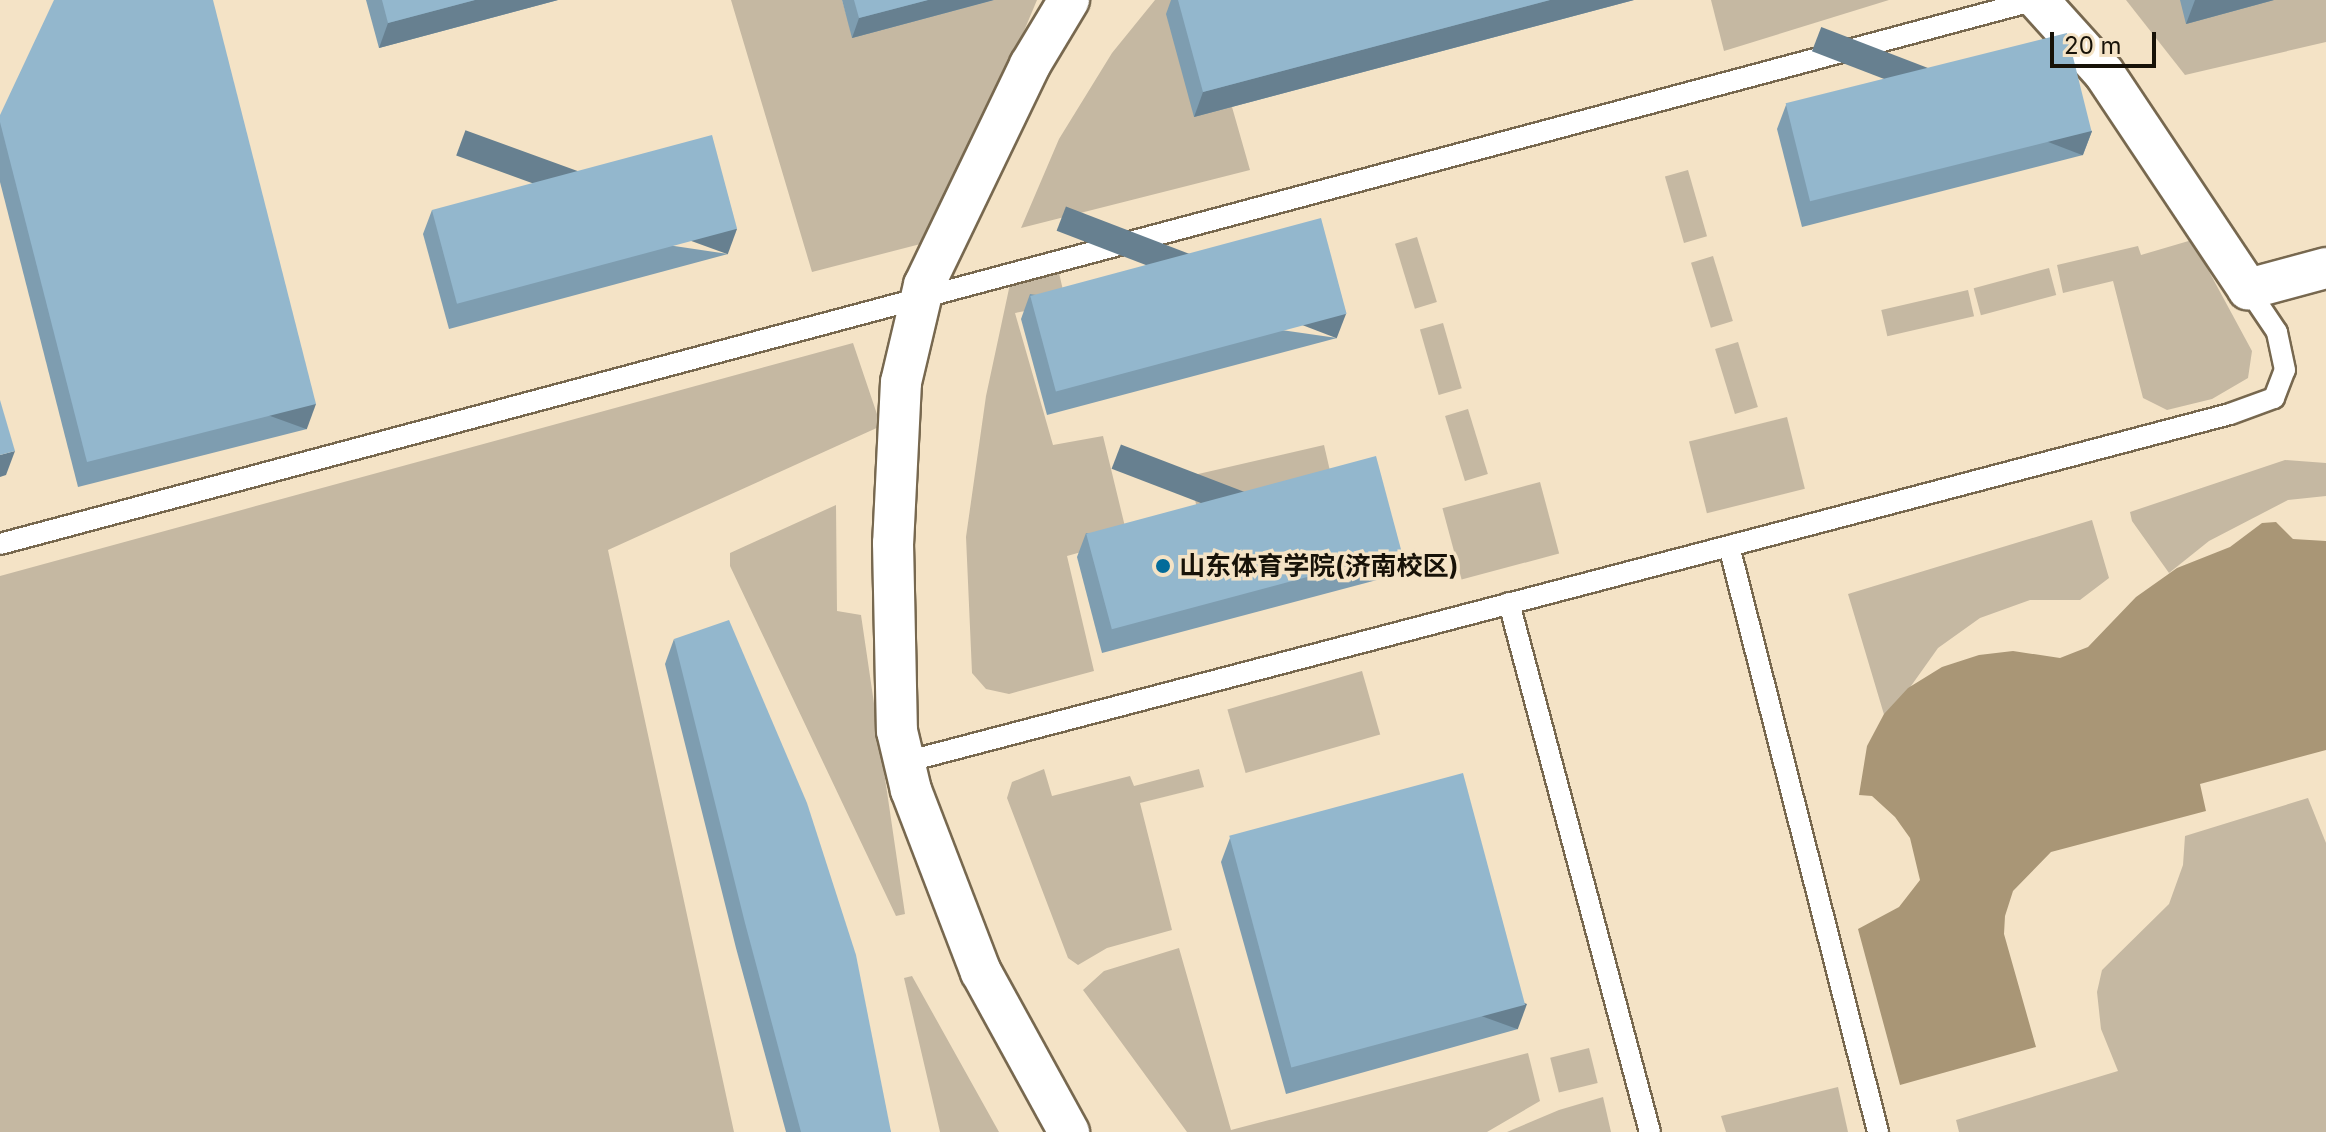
<!DOCTYPE html>
<html>
<head>
<meta charset="utf-8">
<style>
	body { margin:0 }
	#map { position:relative; width:2326px; height:1132px; overflow:hidden; background:#f4e3c6; font-family:Inter,"Noto Sans SC",sans-serif }
	div>[style] { position:absolute }
	[style*='--x'] { left:calc(var(--x)*1px); top:calc(var(--y)*1px); width:calc(var(--w)*1px); rotate:calc(var(--a)*1deg) }
	.green>* { inset:0; background:#c5b8a2; transform-origin:0 0 }
	.water>* { inset:0; background:#a99676 }
	.roads { filter:drop-shadow(2px 0 #77684f) drop-shadow(-2px 0 #77684f) drop-shadow(0 2px #77684f) drop-shadow(0 -2px #77684f) }
	.service>* { height:20px; margin:-10px; padding:0 10px; transform-origin:10px; border-radius:10px; background:#fff }
	.minor>* { height:40px; margin:-20px; padding:0 20px; transform-origin:20px; border-radius:20px; background:#fff }
	.wall>* { inset:0; background:#7e9db0 }
	.shaded-wall>* { inset:0; background:#678090; transform-origin:0 0 }
	.building>* { inset:0; background:#93b7cd; transform-origin:0 0 }
	.dots>* { width:22px; height:22px; translate:-50% -50%; box-sizing:border-box; border:4px solid #f4e3c6; border-radius:50% }
	span { translate:-50% -50%; white-space:nowrap; text-align:center; line-height:1.15; -webkit-text-stroke:7px #f4e3c6; paint-order:stroke }
	.poi-label { font-size:26px; color:#171208; font-weight:700 }
	.left { translate:0 -50%; text-align:left }
	.scale { position:absolute; left:2050px; top:32px; width:106px; height:36px; box-sizing:border-box; border:4px solid #171208; border-top:0; padding-left:10px; font-size:24px; line-height:28px; white-space:nowrap; color:#171208; -webkit-text-stroke:6px #f4e3c6; paint-order:stroke }
</style>
</head>
<body>
<div id="map">
	<div class="green">
		<i style="clip-path:polygon(731px 0,842px 0,853px 37px,994px 0,1037px 0,936px 240px,812px 272px)"></i>
		<i style="clip-path:polygon(1155px 0,1216px 0,1232px 107px,1250px 170px,1021px 228px,1059px 139px,1112px 53px)"></i>
		<i style="clip-path:polygon(1711px 0,1889px 0,1724px 51px)"></i>
		<i style="clip-path:polygon(2126px 0,2326px 0,2326px 42px,2185px 75px)"></i>
		<i style="left:1688px;top:170px;width:69px;height:24px;rotate:74deg"></i>
		<i style="left:1417px;top:237px;width:68px;height:23px;rotate:73deg"></i>
		<i style="clip-path:polygon(2192px 240px,2252px 351px,2248px 378px,2212px 399px,2167px 410px,2143px 398px,2113px 281px,2063px 293px,2057px 265px,2138px 246px,2141px 255px)"></i>
		<i style="left:1713px;top:256px;width:68px;height:23px;rotate:73deg"></i>
		<i style="left:2049px;top:268px;width:28px;height:78px;rotate:75deg"></i>
		<i style="clip-path:polygon(1059px 273px,1066px 303px,1015px 313px,1053px 445px,1103px 436px,1128px 539px,1067px 556px,1094px 671px,1009px 694px,986px 689px,972px 673px,966px 537px,986px 396px,1010px 284px)"></i>
		<i style="left:1968px;top:290px;width:27px;height:89px;rotate:77deg"></i>
		<i style="left:1443px;top:323px;width:68px;height:24px;rotate:74deg"></i>
		<i style="left:1738px;top:342px;width:68px;height:24px;rotate:73deg"></i>
		<i style="clip-path:polygon(853px 343px,881px 426px,608px 550px,734px 1132px,0 1132px,0 576px)"></i>
		<i style="left:1468px;top:409px;width:68px;height:24px;rotate:73deg"></i>
		<i style="left:1787px;top:417px;width:74px;height:101px;rotate:76deg"></i>
		<i style="left:1324px;top:445px;width:41px;height:138px;rotate:77deg"></i>
		<i style="clip-path:polygon(2285px 460px,2326px 463px,2326px 496px,2288px 500px,2209px 541px,2169px 573px,2132px 521px,2130px 512px)"></i>
		<i style="left:1540px;top:482px;width:74px;height:101px;rotate:75deg"></i>
		<i style="clip-path:polygon(836px 505px,837px 611px,861px 615px,905px 914px,896px 916px,730px 566px,730px 553px)"></i>
		<i style="clip-path:polygon(2092px 520px,2109px 578px,2080px 600px,2030px 600px,1980px 618px,1938px 648px,1911px 686px,1891px 738px,1848px 594px)"></i>
		<i style="left:1362px;top:671px;width:66px;height:140px;rotate:74deg"></i>
		<i style="clip-path:polygon(1044px 769px,1052px 796px,1130px 776px,1134px 786px,1199px 769px,1204px 787px,1140px 803px,1172px 930px,1107px 948px,1078px 965px,1068px 958px,1007px 798px,1012px 782px)"></i>
		<i style="clip-path:polygon(2308px 798px,2326px 843px,2326px 1132px,1959px 1132px,1956px 1120px,2118px 1071px,2101px 1029px,2097px 992px,2102px 970px,2169px 904px,2183px 865px,2185px 836px)"></i>
		<i style="clip-path:polygon(1179px 948px,1231px 1130px,1528px 1053px,1540px 1101px,1487px 1132px,1187px 1132px,1083px 990px,1104px 971px)"></i>
		<i style="clip-path:polygon(912px 976px,999px 1132px,1000px 1132px,940px 1132px,904px 978px)"></i>
		<i style="left:1589px;top:1048px;width:36px;height:40px;rotate:76deg"></i>
		<i style="clip-path:polygon(1838px 1087px,1848px 1132px,1726px 1132px,1721px 1116px)"></i>
		<i style="clip-path:polygon(1603px 1097px,1611px 1132px,1507px 1132px,1559px 1110px)"></i>
	</div>
	<div class="water">
		<i style="clip-path:polygon(2276px 522px,2293px 539px,2326px 541px,2326px 750px,2200px 784px,2206px 811px,2051px 852px,2013px 891px,2005px 916px,2004px 934px,2036px 1047px,1900px 1085px,1858px 929px,1899px 907px,1920px 880px,1910px 838px,1895px 817px,1872px 796px,1859px 795px,1867px 746px,1884px 714px,1908px 688px,1942px 667px,1979px 655px,2013px 651px,2060px 658px,2088px 647px,2136px 597px,2177px 568px,2230px 547px,2262px 523px)"></i>
	</div>
	<div class="roads">
		<div class="service">
			<i style="--x:0;--y:544;--w:2107;--a:-14.96"></i>
			<i style="--x:1729;--y:546;--w:518;--a:-14.76"></i>
			<i style="--x:2230;--y:414;--w:47;--a:-20"></i>
			<i style="--x:2274;--y:398;--w:30;--a:-69"></i>
			<i style="--x:2285;--y:370;--w:39;--a:-102"></i>
			<i style="--x:2277;--y:332;--w:52;--a:-124"></i>
			<i style="--x:1509;--y:603;--w:547;--a:75.08"></i>
			<i style="--x:905;--y:762;--w:852;--a:-14.69"></i>
			<i style="--x:1729;--y:546;--w:605;--a:75.73"></i>
		</div>
		<div class="minor">
			<i style="--x:1069;--y:0;--w:76;--a:121"></i>
			<i style="--x:1030;--y:65;--w:244;--a:115.7"></i>
			<i style="--x:924;--y:285;--w:100;--a:103.3"></i>
			<i style="--x:901;--y:382;--w:161;--a:92.8"></i>
			<i style="--x:893;--y:543;--w:188;--a:88.8"></i>
			<i style="--x:897;--y:731;--w:61;--a:76.7"></i>
			<i style="--x:911;--y:790;--w:195;--a:69"></i>
			<i style="--x:981;--y:972;--w:183;--a:61.2"></i>
			<i style="--x:2038;--y:0;--w:98;--a:47.9"></i>
			<i style="--x:2104;--y:73;--w:260;--a:56.3"></i>
			<i style="--x:2248;--y:289;--w:81;--a:-15.1"></i>
		</div>
	</div>
	<div class="wall">
		<i style="clip-path:polygon(366px 0,558px 0,379px 48px)"></i>
		<i style="clip-path:polygon(842px 0,994px 0,852px 38px)"></i>
		<i style="clip-path:polygon(1171px 0,1634px 0,1194px 117px,1166px 14px)"></i>
		<i style="clip-path:polygon(2180px 0,2274px 0,2186px 24px)"></i>
		<i style="clip-path:polygon(1786px 105px,2092px 131px,2083px 155px,1802px 227px,1777px 129px)"></i>
		<i style="clip-path:polygon(0 115px,307px 429px,78px 487px,0 182px)"></i>
		<i style="clip-path:polygon(432px 210px,728px 254px,449px 329px,423px 234px)"></i>
		<i style="clip-path:polygon(1030px 294px,1337px 338px,1047px 415px,1021px 319px)"></i>
		<i style="clip-path:polygon(1086px 533px,1392px 576px,1102px 653px,1077px 557px)"></i>
		<i style="clip-path:polygon(674px 639px,891px 1132px,786px 1132px,736px 948px,665px 664px)"></i>
		<i style="clip-path:polygon(1230px 838px,1518px 1029px,1286px 1094px,1221px 862px)"></i>
	</div>
	<div class="shaded-wall">
		<i style="clip-path:polygon(475px 0,558px 0,379px 48px,388px 23px)"></i>
		<i style="clip-path:polygon(928px 0,994px 0,852px 38px,859px 18px)"></i>
		<i style="clip-path:polygon(1550px 0,1634px 0,1194px 117px,1203px 92px)"></i>
		<i style="clip-path:polygon(2195px 0,2274px 0,2186px 24px)"></i>
		<i style="left:2092px;top:131px;width:26px;height:290px;rotate:111deg"></i>
		<i style="left:737px;top:229px;width:27px;height:289px;rotate:110deg"></i>
		<i style="left:1346px;top:314px;width:26px;height:300px;rotate:111deg"></i>
		<i style="left:316px;top:404px;width:27px;height:236px;rotate:110deg"></i>
		<i style="clip-path:polygon(15px 451px,6px 475px,0 477px,0 455px)"></i>
		<i style="left:1401px;top:552px;width:26px;height:300px;rotate:111deg"></i>
		<i style="left:1527px;top:1004px;width:27px;height:241px;rotate:110deg"></i>
	</div>
	<div class="building">
		<i style="clip-path:polygon(54px 0,213px 0,316px 404px,87px 462px,0 122px,0 115px)"></i>
		<i style="clip-path:polygon(382px 0,475px 0,388px 23px)"></i>
		<i style="clip-path:polygon(854px 0,928px 0,859px 18px)"></i>
		<i style="clip-path:polygon(1178px 0,1550px 0,1203px 92px)"></i>
		<i style="left:2067px;top:33px;width:101px;height:290px;rotate:76deg"></i>
		<i style="left:712px;top:135px;width:97px;height:290px;rotate:75deg"></i>
		<i style="left:1321px;top:218px;width:99px;height:301px;rotate:75deg"></i>
		<i style="clip-path:polygon(0 400px,15px 451px,0 455px)"></i>
		<i style="left:1376px;top:456px;width:99px;height:300px;rotate:75deg"></i>
		<i style="clip-path:polygon(729px 620px,807px 803px,856px 955px,891px 1132px,801px 1132px,745px 923px,674px 639px)"></i>
		<i style="left:1463px;top:773px;width:240px;height:242px;rotate:75deg"></i>
	</div>
	<div class="dots">
		<i style="left:1163px;top:566px;background:#036c9a"></i>
	</div>
	<div class="poi-label">
		<span class="left" style="left:1179px;top:566px">山东体育学院(济南校区)</span>
	</div>
	<div class="scale">20 m</div>
</div>
</body>
</html>
